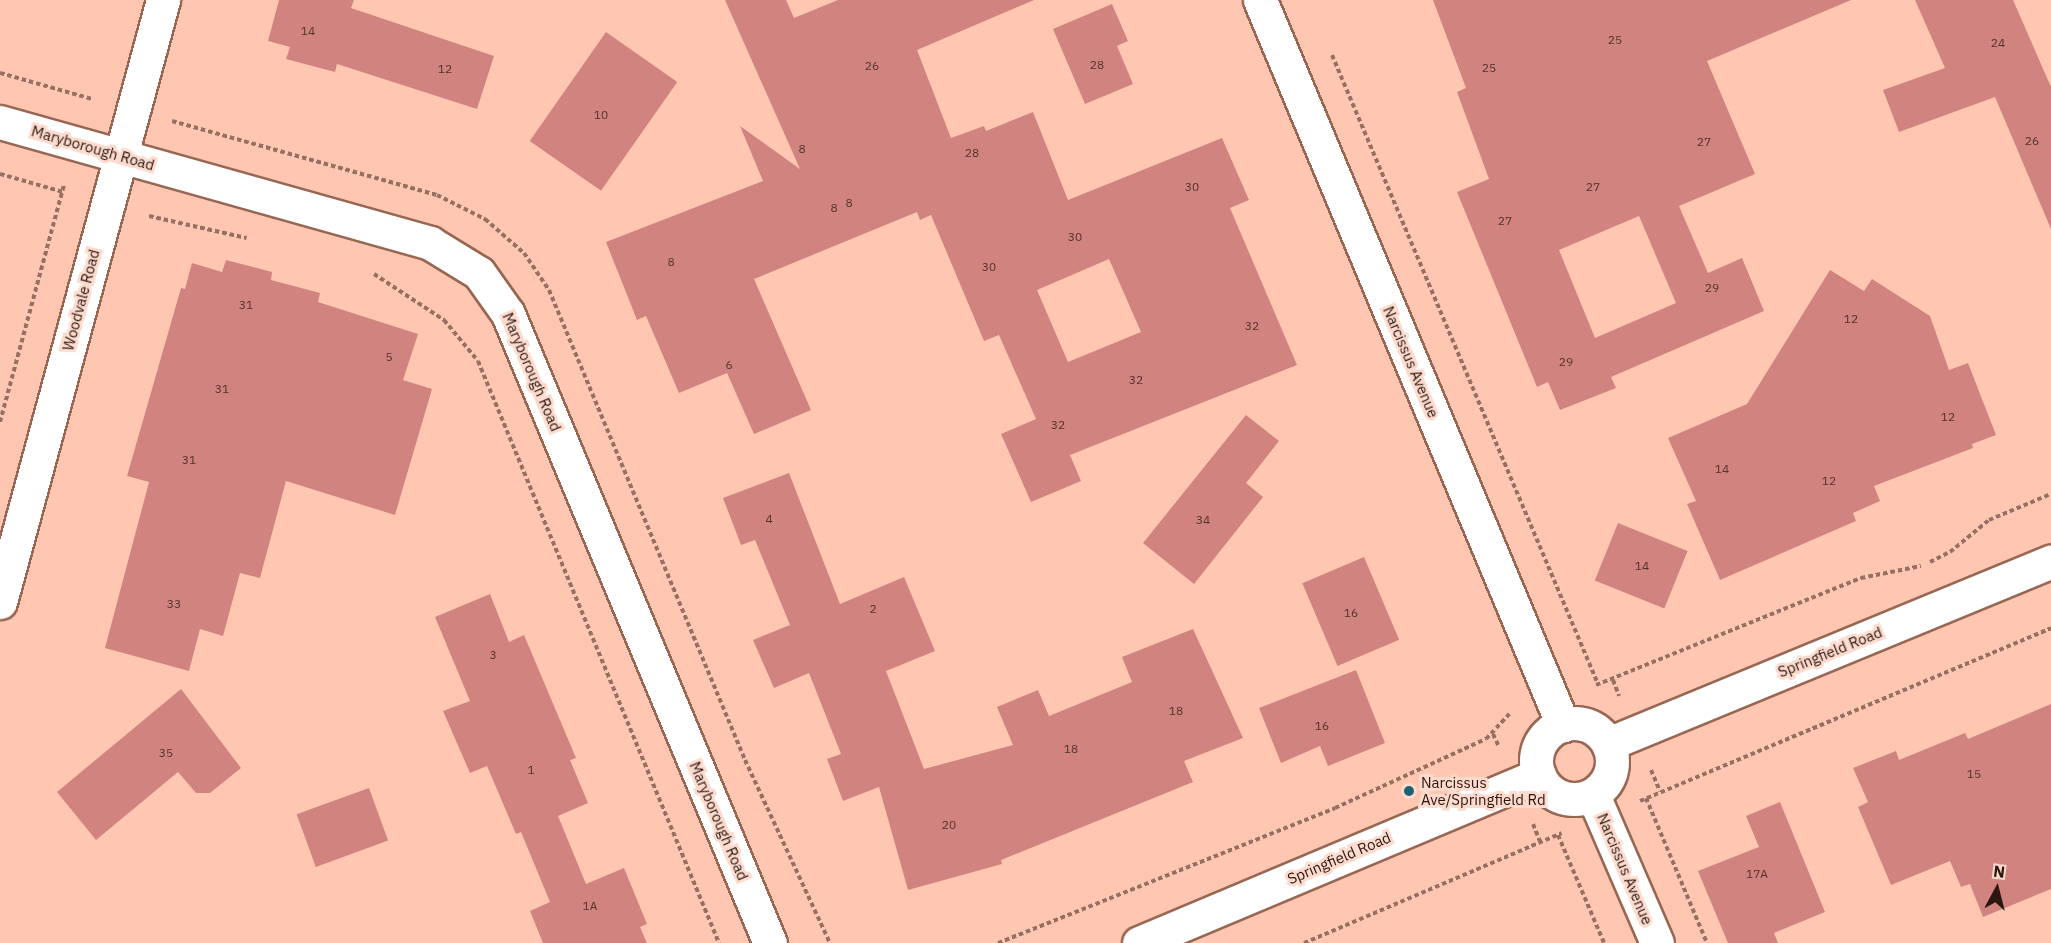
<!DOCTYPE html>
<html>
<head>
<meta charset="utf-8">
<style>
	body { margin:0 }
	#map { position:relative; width:2051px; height:943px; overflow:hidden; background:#ffc7b1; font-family:"IBM Plex Sans",sans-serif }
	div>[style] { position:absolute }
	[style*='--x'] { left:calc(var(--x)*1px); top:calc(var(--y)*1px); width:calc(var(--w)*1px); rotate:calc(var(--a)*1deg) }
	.building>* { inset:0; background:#d0837f; transform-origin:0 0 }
	.path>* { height:4px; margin-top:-2px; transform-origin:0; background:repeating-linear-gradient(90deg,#967061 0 4.5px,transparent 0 7.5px) }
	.roads { filter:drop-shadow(2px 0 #986753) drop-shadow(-2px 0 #986753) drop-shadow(0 2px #986753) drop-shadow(0 -2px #986753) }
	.minor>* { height:33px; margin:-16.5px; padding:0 16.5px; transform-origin:16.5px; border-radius:16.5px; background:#fff }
	.minor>.ring { margin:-16.5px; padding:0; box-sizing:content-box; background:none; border:33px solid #fff; border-radius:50% }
	.dots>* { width:16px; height:16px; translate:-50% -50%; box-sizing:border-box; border:3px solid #fcdacd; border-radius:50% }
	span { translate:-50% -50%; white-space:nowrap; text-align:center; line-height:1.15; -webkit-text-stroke:6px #fcdacd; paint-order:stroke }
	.number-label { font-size:12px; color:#54322b }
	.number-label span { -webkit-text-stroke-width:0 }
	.street-label { font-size:15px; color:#2b170f }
	.poi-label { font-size:15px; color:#2b170f }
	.left { translate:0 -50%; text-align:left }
	.north { position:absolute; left:1967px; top:859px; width:60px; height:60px; -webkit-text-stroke:4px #fcdacd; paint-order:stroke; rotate:7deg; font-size:16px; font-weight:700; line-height:24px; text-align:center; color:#2b170f }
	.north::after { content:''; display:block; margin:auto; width:21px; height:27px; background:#2b170f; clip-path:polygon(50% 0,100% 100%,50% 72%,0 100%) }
</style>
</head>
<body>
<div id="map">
	<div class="building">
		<i style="clip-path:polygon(279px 0,354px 0,351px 8px,494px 56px,477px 109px,337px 64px,335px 72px,286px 59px,290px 47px,268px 41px)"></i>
		<i style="clip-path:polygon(evenodd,725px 0,786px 0,794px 18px,838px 0,1034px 0,917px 50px,951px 138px,984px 126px,986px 131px,1033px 112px,1068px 200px,1222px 138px,1249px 200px,1230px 208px,1297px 365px,1070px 455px,1081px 481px,1031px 502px,1001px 434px,1036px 419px,999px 335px,984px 341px,931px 215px,920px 220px,917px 212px,754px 279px,811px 410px,754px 434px,727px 373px,679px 393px,646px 316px,637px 320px,606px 242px,763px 181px,740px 126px,800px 169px,725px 0,1109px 259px,1141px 332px,1068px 362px,1037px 290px,1109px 259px)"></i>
		<i style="clip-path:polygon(evenodd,1433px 0,1851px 0,1707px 61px,1755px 174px,1679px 206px,1708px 273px,1742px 258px,1764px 311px,1611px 377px,1616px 388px,1560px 410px,1548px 382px,1537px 387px,1457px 192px,1489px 179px,1457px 92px,1466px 88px,1433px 0,1639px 216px,1676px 303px,1595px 338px,1559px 250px,1639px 216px)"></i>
		<i style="clip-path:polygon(1915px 0,2013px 0,2051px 87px,2051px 229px,1995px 97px,1899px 132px,1883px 90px,1945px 68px)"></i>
		<i style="clip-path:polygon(1112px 4px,1128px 41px,1117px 46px,1133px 84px,1085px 104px,1053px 29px)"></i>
		<i style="left:606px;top:32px;width:87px;height:133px;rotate:35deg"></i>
		<i style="clip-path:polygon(226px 260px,272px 272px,271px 280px,320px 293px,318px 302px,418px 334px,403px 380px,432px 389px,395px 515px,286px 481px,260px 578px,240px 573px,223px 636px,200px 629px,189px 671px,105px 648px,149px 482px,127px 476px,181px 288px,185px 289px,192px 263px,222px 272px)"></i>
		<i style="clip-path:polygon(1830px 270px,1864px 291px,1872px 279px,1930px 316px,1949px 370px,1968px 363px,1996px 435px,1972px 444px,1973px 448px,1874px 486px,1880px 501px,1853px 513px,1856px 521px,1720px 580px,1687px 504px,1696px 501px,1668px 438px,1747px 404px)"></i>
		<i style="clip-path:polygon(1246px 415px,1279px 441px,1246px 483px,1263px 497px,1194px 584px,1143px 543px)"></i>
		<i style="clip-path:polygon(789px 473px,840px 604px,904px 577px,935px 651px,886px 671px,924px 769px,1013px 745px,997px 707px,1038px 690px,1049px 716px,1132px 682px,1122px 657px,1193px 629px,1243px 738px,1184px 761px,1193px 782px,1001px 860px,1002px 864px,908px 890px,879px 787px,843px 801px,827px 759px,841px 754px,809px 673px,774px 688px,753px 640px,790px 625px,755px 540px,741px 545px,723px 498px)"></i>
		<i style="left:1618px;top:523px;width:75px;height:62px;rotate:22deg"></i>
		<i style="left:1364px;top:557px;width:90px;height:67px;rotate:67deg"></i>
		<i style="clip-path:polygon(490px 594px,509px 642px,524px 635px,576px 758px,570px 760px,588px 803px,558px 816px,586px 884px,624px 868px,647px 924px,640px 927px,647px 943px,543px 943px,530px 911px,550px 902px,521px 832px,516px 834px,487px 766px,470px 773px,443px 711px,470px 701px,435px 617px)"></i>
		<i style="clip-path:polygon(1356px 670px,1385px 743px,1328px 766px,1320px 746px,1281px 763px,1259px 708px)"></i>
		<i style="clip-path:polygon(181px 689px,241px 768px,210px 793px,196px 793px,178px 772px,96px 840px,57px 792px)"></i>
		<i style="clip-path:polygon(2051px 704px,2051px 889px,1983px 917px,1970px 884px,1961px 887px,1950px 861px,1891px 885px,1858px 807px,1868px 802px,1853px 768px,1896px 751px,1899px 760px,1965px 733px,1968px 739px)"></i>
		<i style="left:369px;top:788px;width:56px;height:77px;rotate:70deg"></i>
		<i style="clip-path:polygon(1780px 802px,1825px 912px,1774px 933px,1778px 943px,1728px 943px,1698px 871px,1759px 847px,1746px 816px)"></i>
	</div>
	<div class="path">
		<i style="--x:1332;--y:55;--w:683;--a:67.08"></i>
		<i style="--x:0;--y:73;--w:96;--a:15.8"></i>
		<i style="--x:172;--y:121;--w:275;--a:15.6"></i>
		<i style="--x:437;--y:195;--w:54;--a:26.6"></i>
		<i style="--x:485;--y:219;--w:52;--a:41.1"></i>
		<i style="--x:524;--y:253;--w:45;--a:56"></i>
		<i style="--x:549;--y:290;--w:509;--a:67.36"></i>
		<i style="--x:745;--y:760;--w:202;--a:65.1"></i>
		<i style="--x:0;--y:174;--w:66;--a:15.9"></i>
		<i style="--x:149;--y:216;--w:100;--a:12.7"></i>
		<i style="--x:374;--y:274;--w:84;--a:33.3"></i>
		<i style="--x:444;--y:320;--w:53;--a:50.3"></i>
		<i style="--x:478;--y:361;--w:630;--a:67.51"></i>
		<i style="--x:0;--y:422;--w:245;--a:-74.9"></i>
		<i style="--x:1930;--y:562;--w:22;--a:-27"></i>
		<i style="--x:1950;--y:552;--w:50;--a:-39.4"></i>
		<i style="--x:1989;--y:520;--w:67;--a:-22.8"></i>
		<i style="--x:1613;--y:680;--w:17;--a:69"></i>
		<i style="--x:1596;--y:685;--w:286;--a:-22"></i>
		<i style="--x:1861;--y:578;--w:61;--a:-11.3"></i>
		<i style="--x:1493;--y:734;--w:14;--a:65"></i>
		<i style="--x:1651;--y:770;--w:23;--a:67"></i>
		<i style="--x:1646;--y:798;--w:157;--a:67.2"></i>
		<i style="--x:1640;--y:801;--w:446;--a:-22.8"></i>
		<i style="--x:1533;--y:824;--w:18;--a:68"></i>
		<i style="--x:1558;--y:835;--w:117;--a:66.9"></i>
		<i style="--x:998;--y:943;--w:363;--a:-21.8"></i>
		<i style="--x:1335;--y:808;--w:166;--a:-24.6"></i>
		<i style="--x:1486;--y:739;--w:37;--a:-47"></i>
		<i style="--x:1304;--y:943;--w:280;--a:-23.1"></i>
	</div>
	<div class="roads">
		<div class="minor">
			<i style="--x:1260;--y:0;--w:786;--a:67.32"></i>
			<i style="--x:0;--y:122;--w:447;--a:15.7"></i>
			<i style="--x:430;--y:243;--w:57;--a:31.5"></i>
			<i style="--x:479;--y:273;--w:50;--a:54.7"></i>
			<i style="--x:508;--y:314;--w:681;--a:67.39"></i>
			<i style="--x:0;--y:602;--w:624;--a:-74.85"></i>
			<i class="ring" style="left:1536px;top:723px;width:43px;height:43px"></i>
			<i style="--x:1608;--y:744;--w:479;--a:-22.4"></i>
			<i style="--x:1593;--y:795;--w:161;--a:66.6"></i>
			<i style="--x:1139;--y:943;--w:434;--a:-22.8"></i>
		</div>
	</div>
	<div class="dots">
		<i style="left:1409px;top:791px;background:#1e6074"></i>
	</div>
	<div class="number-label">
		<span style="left:308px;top:31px">14</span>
		<span style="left:1615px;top:40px">25</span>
		<span style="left:1998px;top:43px">24</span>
		<span style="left:1097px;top:65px">28</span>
		<span style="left:872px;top:66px">26</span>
		<span style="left:1489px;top:68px">25</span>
		<span style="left:445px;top:69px">12</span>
		<span style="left:601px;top:115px">10</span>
		<span style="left:2032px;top:141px">26</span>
		<span style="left:1704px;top:142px">27</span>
		<span style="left:802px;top:149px">8</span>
		<span style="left:972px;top:153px">28</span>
		<span style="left:1192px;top:187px">30</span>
		<span style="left:1593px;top:187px">27</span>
		<span style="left:849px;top:203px">8</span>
		<span style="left:834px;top:208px">8</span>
		<span style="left:1505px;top:221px">27</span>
		<span style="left:1075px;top:237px">30</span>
		<span style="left:671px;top:262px">8</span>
		<span style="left:989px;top:267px">30</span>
		<span style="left:1712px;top:288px">29</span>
		<span style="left:246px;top:305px">31</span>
		<span style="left:1851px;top:319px">12</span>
		<span style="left:1252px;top:326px">32</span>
		<span style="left:389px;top:357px">5</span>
		<span style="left:1566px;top:362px">29</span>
		<span style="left:729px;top:365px">6</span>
		<span style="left:1136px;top:380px">32</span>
		<span style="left:222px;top:389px">31</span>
		<span style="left:1948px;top:417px">12</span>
		<span style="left:1058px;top:425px">32</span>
		<span style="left:189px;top:460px">31</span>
		<span style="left:1722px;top:469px">14</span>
		<span style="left:1829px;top:481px">12</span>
		<span style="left:769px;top:519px">4</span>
		<span style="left:1203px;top:520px">34</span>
		<span style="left:1642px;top:566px">14</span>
		<span style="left:174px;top:604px">33</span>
		<span style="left:873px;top:609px">2</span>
		<span style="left:1351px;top:613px">16</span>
		<span style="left:493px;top:655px">3</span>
		<span style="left:1176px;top:711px">18</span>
		<span style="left:1322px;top:726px">16</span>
		<span style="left:1071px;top:749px">18</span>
		<span style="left:166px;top:753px">35</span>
		<span style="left:531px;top:770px">1</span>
		<span style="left:1974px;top:774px">15</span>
		<span style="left:949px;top:825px">20</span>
		<span style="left:1757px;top:874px">17A</span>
		<span style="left:590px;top:906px">1A</span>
	</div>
	<div class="street-label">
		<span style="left:93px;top:148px;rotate:16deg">Maryborough Road</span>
		<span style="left:81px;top:300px;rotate:-75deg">Woodvale Road</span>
		<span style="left:1411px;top:362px;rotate:67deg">Narcissus Avenue</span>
		<span style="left:532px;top:372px;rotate:67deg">Maryborough Road</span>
		<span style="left:1830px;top:652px;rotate:-22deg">Springfield Road</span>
		<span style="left:719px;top:821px;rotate:67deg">Maryborough Road</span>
		<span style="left:1339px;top:858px;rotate:-23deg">Springfield Road</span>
		<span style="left:1625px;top:869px;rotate:67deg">Narcissus Avenue</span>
	</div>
	<div class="poi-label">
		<span class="left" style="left:1421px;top:791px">Narcissus<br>Ave/Springfield Rd</span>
	</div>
	<div class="north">N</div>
</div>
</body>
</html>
